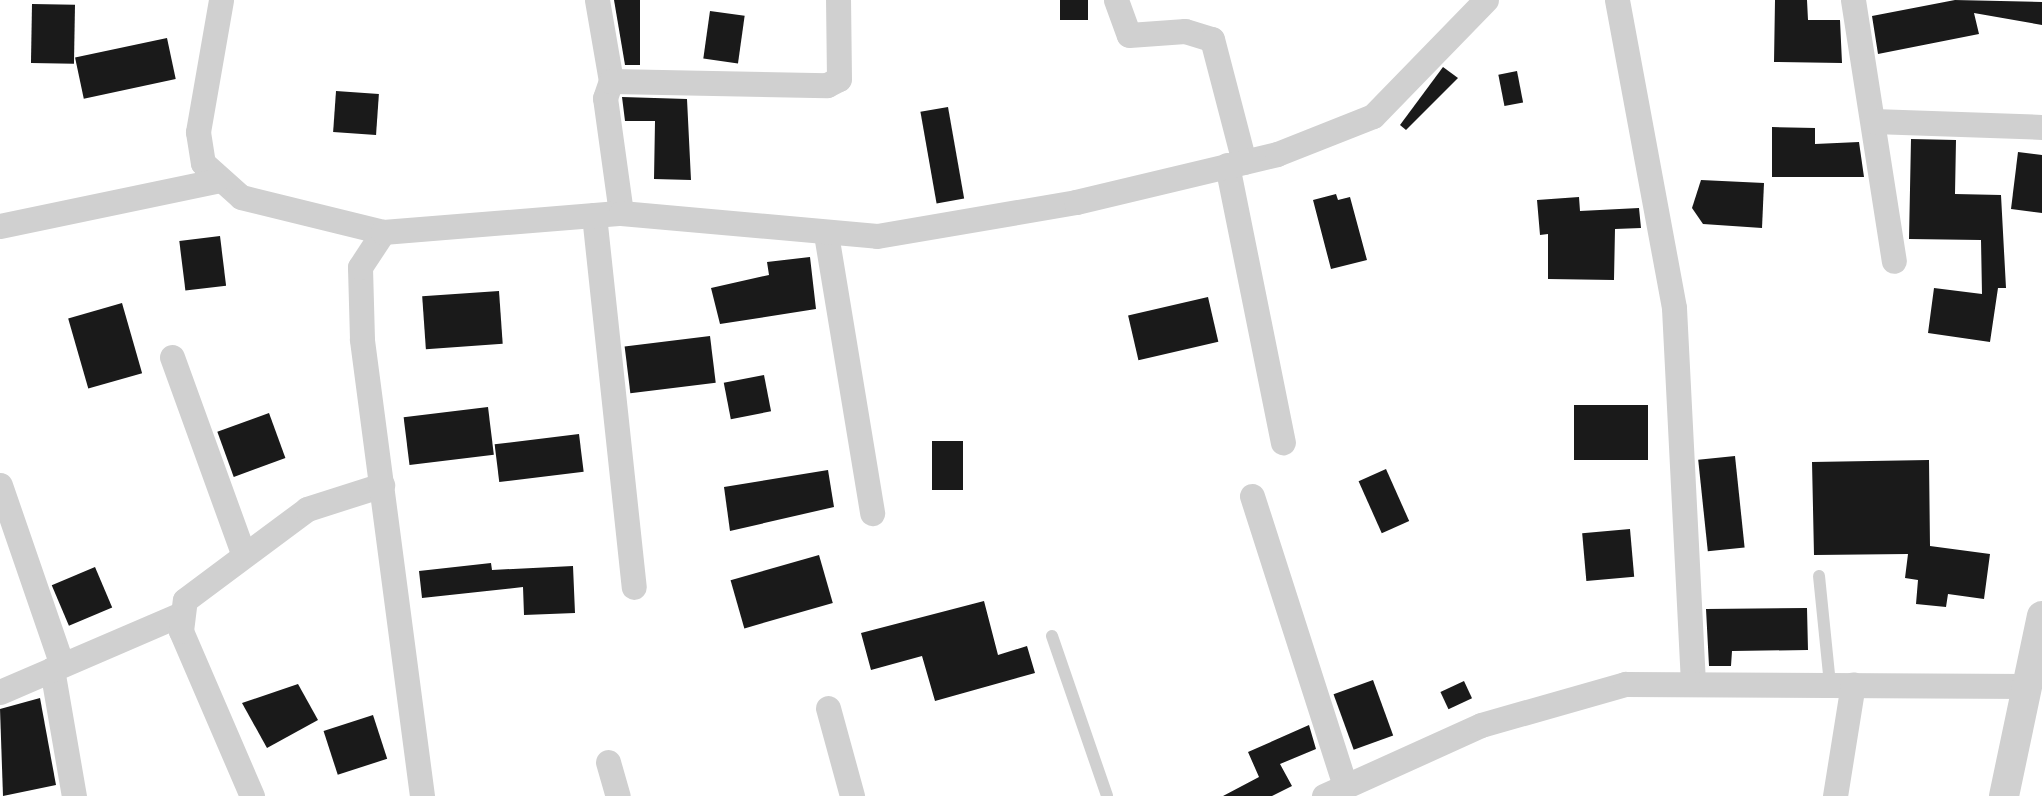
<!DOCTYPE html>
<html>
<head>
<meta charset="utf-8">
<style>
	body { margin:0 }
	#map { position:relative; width:2042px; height:796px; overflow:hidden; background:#fff; font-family:"Sofia Sans Condensed",sans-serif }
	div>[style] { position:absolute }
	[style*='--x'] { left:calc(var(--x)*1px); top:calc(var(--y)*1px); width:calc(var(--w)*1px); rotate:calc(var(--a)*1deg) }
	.building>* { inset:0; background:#1a1a1a; transform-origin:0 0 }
	.service>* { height:12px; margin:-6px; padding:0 6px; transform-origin:6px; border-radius:6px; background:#d0d0d0 }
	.minor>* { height:25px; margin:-12.5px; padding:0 12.5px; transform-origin:12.5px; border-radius:12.5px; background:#d0d0d0 }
	.tertiary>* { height:30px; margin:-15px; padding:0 15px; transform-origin:15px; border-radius:15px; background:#d0d0d0 }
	span { translate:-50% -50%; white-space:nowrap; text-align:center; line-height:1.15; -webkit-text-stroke:10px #fff; paint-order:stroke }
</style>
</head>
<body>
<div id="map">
	<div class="building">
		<i style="clip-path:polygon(614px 0,640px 0,640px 65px,625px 65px)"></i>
		<i style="left:1060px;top:0;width:28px;height:20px"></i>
		<i style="clip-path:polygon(1775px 0,1807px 0,1808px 20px,1840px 20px,1842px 63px,1774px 62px)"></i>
		<i style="clip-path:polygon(1955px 0,2042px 2px,2042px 25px,1974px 13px,1979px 34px,1878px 54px,1872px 16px)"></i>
		<i style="left:32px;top:4px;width:43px;height:59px;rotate:1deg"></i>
		<i style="left:710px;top:11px;width:35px;height:48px;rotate:8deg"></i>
		<i style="left:167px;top:38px;width:42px;height:94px;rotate:78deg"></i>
		<i style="clip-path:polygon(1443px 67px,1458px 78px,1406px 130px,1400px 125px)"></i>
		<i style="left:1517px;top:71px;width:32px;height:19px;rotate:79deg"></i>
		<i style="left:336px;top:91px;width:43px;height:41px;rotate:4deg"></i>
		<i style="clip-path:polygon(622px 97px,687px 99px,691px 180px,654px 179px,655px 121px,625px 121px)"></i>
		<i style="left:948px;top:107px;width:93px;height:28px;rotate:80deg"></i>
		<i style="clip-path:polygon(1772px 127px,1815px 128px,1815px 144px,1859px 142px,1864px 177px,1772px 177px)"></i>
		<i style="clip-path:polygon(1911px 139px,1956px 140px,1955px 194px,2001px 195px,2006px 288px,1998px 288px,1990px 342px,1928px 333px,1934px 288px,1982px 294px,1981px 240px,1909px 239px)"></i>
		<i style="clip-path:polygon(2018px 152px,2042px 155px,2042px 213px,2011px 209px)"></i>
		<i style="clip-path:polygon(1701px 180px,1764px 183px,1762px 228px,1703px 224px,1692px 208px)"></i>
		<i style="clip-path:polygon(1336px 194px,1338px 200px,1350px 197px,1367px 260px,1331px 269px,1313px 200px)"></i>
		<i style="clip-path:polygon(1579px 197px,1580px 211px,1639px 208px,1641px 228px,1615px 229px,1614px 280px,1548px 279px,1548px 234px,1540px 235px,1537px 200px)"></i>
		<i style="left:220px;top:236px;width:50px;height:41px;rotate:83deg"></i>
		<i style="clip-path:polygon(810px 257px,816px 309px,720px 324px,711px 288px,769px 275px,767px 262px)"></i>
		<i style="left:499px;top:291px;width:53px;height:77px;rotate:86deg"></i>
		<i style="left:1208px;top:297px;width:46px;height:82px;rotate:77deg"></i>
		<i style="left:122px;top:303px;width:73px;height:56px;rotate:74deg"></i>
		<i style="left:710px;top:336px;width:47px;height:86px;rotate:83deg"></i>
		<i style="left:764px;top:375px;width:37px;height:41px;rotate:79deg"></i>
		<i style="left:1574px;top:405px;width:74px;height:55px"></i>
		<i style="left:488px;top:407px;width:48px;height:85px;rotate:83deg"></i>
		<i style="left:269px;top:413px;width:48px;height:55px;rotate:70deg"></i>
		<i style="left:579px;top:434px;width:38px;height:85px;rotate:83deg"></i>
		<i style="left:932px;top:441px;width:31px;height:49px"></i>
		<i style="left:1735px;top:456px;width:92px;height:37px;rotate:84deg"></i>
		<i style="clip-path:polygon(1929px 460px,1930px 546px,1990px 554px,1984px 599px,1948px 594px,1946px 607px,1916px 604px,1918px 580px,1905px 578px,1908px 554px,1814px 555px,1812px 462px)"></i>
		<i style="left:1386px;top:469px;width:57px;height:30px;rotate:66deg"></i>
		<i style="clip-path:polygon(828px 470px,834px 507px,730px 531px,724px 487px)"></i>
		<i style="left:1630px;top:529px;width:48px;height:48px;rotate:85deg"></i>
		<i style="left:819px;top:555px;width:50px;height:92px;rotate:74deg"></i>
		<i style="clip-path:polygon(491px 563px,492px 570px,573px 566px,575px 613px,524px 615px,523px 587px,422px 598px,419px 571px)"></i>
		<i style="left:95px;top:567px;width:44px;height:47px;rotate:67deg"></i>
		<i style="clip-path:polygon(984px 601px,998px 655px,1027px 646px,1035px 673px,935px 701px,922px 656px,871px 670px,861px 633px)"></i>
		<i style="clip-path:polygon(1807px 608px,1808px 650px,1732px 651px,1731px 666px,1709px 666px,1706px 609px)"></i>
		<i style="left:1373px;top:680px;width:59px;height:42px;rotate:70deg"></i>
		<i style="left:1464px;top:681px;width:19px;height:26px;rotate:65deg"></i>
		<i style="clip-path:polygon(298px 684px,318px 720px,267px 748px,242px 703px)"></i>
		<i style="clip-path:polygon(40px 698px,56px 785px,3px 796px,0 709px)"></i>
		<i style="left:373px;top:715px;width:46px;height:52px;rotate:72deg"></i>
		<i style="clip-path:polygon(1309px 725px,1316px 749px,1280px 764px,1292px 786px,1272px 796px,1223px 796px,1259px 777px,1248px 752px)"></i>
	</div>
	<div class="service">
		<i style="--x:1819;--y:576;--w:109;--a:84.2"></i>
		<i style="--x:1052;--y:636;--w:169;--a:71"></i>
	</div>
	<div class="minor">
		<i style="--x:221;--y:0;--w:134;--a:99.9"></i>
		<i style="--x:198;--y:132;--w:31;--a:81"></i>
		<i style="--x:203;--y:163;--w:51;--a:41.8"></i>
		<i style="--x:241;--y:197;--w:146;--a:13.8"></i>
		<i style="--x:597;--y:0;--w:82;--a:80.2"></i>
		<i style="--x:1116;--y:0;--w:37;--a:70"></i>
		<i style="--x:1129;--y:35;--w:56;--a:-4.1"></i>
		<i style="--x:1185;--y:31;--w:28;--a:17"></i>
		<i style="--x:1212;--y:39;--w:127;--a:75.4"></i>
		<i style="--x:1617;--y:0;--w:313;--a:79.5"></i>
		<i style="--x:1674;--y:308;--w:373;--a:87.1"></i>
		<i style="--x:1853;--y:0;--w:264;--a:81.1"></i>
		<i style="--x:1873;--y:121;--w:169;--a:2"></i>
		<i style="--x:1227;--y:165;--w:283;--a:78.6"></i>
		<i style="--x:621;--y:213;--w:116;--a:-97.9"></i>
		<i style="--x:605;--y:98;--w:18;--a:-71"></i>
		<i style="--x:611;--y:81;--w:216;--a:1.1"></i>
		<i style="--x:827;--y:85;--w:13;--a:-27"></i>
		<i style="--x:839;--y:79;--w:79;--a:-90.7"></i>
		<i style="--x:594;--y:215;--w:374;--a:83.9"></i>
		<i style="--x:0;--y:226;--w:220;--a:-11.8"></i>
		<i style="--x:826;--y:234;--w:283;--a:80.6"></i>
		<i style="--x:172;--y:357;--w:208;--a:70.1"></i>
		<i style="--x:0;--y:485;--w:190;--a:71"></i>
		<i style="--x:1252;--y:496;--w:304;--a:72.2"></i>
		<i style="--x:52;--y:669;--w:129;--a:80.2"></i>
		<i style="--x:0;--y:692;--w:195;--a:-23.3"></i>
		<i style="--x:828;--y:708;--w:91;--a:74.7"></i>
		<i style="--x:608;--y:762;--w:35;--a:74"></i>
		<i style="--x:252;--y:796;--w:180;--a:-113.3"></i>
		<i style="--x:181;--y:631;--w:31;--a:-83"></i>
		<i style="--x:185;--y:600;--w:152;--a:-36.7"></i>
		<i style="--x:307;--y:509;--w:79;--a:-17.7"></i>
		<i style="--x:422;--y:796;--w:461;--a:-97.5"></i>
		<i style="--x:362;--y:339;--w:72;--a:-91.6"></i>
		<i style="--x:360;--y:267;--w:42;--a:-56.7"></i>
		<i style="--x:383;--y:232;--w:239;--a:-4.6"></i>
		<i style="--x:621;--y:213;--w:257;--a:5.1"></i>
		<i style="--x:877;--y:236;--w:202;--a:-9.7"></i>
		<i style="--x:1076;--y:202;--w:207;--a:-13.4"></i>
		<i style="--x:1277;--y:154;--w:103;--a:-21.6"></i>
		<i style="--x:1373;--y:116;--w:162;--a:-45.8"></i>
		<i style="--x:1324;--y:796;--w:172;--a:-24.3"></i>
		<i style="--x:1481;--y:725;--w:150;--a:-15.9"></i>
		<i style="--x:1625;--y:684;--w:403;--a:0.3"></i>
		<i style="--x:1835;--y:796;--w:113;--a:-80.9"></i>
	</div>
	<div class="tertiary">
		<i style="--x:2004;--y:796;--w:184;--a:-78.1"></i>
	</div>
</div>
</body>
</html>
